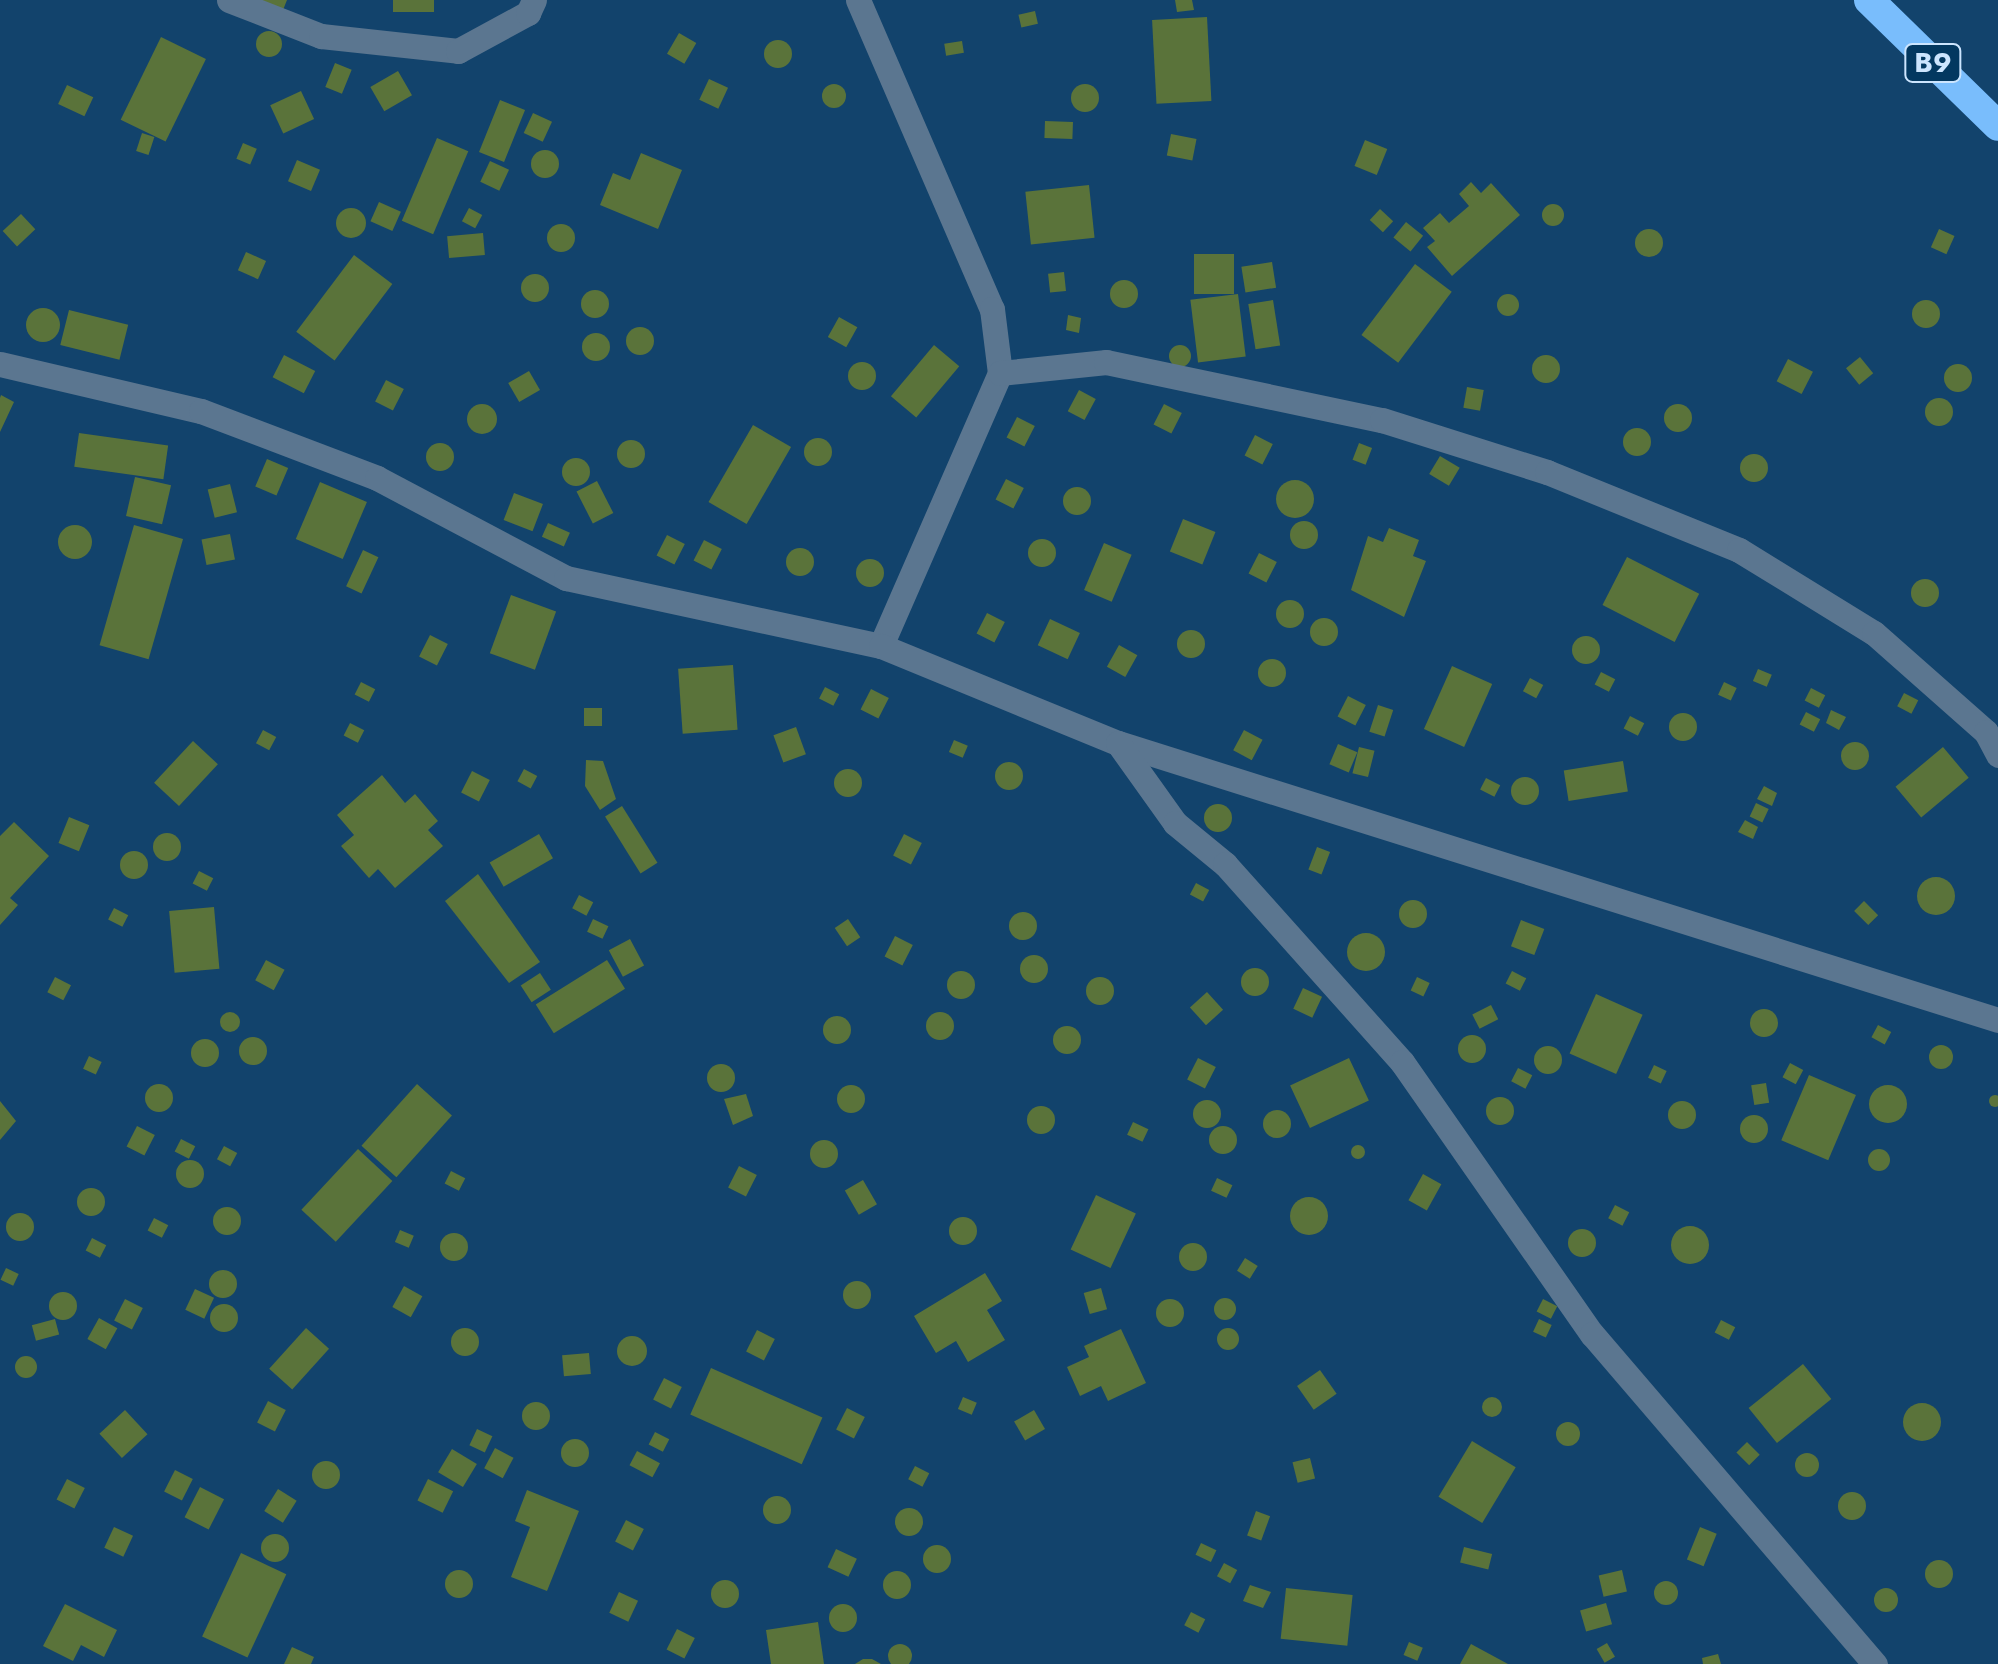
<!DOCTYPE html>
<html>
<head>
<meta charset="utf-8">
<style>
	body { margin:0 }
	#map { position:relative; width:1998px; height:1664px; overflow:hidden; background:#12436c; font-family:Jost,sans-serif }
	div>[style] { position:absolute }
	[style*='--x'] { left:calc(var(--x)*1px); top:calc(var(--y)*1px); width:calc(var(--w)*1px); rotate:calc(var(--a)*1deg) }
	.building>* { inset:0; background:#5a733a; transform-origin:0 0 }
	.round { border-radius:50% }
	.minor>* { height:25px; margin:-12.5px; padding:0 12.5px; transform-origin:12.5px; border-radius:12.5px; background:#5b7690 }
	.highway>* { height:30px; margin:-15px; padding:0 15px; transform-origin:15px; border-radius:15px; background:#79bdfc }
	span { translate:-50% -50%; white-space:nowrap; text-align:center; line-height:1.15; -webkit-text-stroke:8px #033860; paint-order:stroke }
	.shield-label span { padding:2px 8px; background:#033860; border:2px solid; border-radius:8px; -webkit-text-stroke-width:0 }
	.shield-label { font-size:28px; color:#cce5fe; font-weight:700 }
</style>
</head>
<body>
<div id="map">
	<div class="building">
		<i style="clip-path:polygon(259px 0,287px 0,283px 10px)"></i>
		<i style="left:393px;top:0;width:41px;height:12px"></i>
		<i style="clip-path:polygon(1175px 0,1192px 0,1194px 10px,1177px 12px)"></i>
		<i style="left:1035px;top:11px;width:13px;height:17px;rotate:77deg"></i>
		<i style="left:1207px;top:17px;width:84px;height:55px;rotate:87deg"></i>
		<i class="round" style="left:256px;top:31px;width:26px;height:26px"></i>
		<i style="left:679px;top:33px;width:20px;height:24px;rotate:30deg"></i>
		<i style="left:161px;top:37px;width:50px;height:92px;rotate:26deg"></i>
		<i class="round" style="left:764px;top:40px;width:28px;height:28px"></i>
		<i style="left:962px;top:41px;width:12px;height:18px;rotate:81deg"></i>
		<i style="left:335px;top:63px;width:18px;height:26px;rotate:22deg"></i>
		<i style="left:398px;top:71px;width:28px;height:32px;rotate:60deg"></i>
		<i style="left:709px;top:79px;width:21px;height:23px;rotate:25deg"></i>
		<i class="round" style="left:822px;top:84px;width:24px;height:24px"></i>
		<i class="round" style="left:1071px;top:84px;width:28px;height:28px"></i>
		<i style="left:67px;top:85px;width:29px;height:21px;rotate:25deg"></i>
		<i style="left:301px;top:91px;width:31px;height:34px;rotate:65deg"></i>
		<i style="left:500px;top:100px;width:27px;height:56px;rotate:22deg"></i>
		<i style="left:533px;top:113px;width:21px;height:22px;rotate:25deg"></i>
		<i style="left:1045px;top:121px;width:28px;height:17px;rotate:2deg"></i>
		<i style="left:142px;top:133px;width:13px;height:19px;rotate:18deg"></i>
		<i style="left:1171px;top:134px;width:26px;height:22px;rotate:11deg"></i>
		<i style="left:437px;top:138px;width:34px;height:90px;rotate:23deg"></i>
		<i style="left:1365px;top:140px;width:24px;height:28px;rotate:22deg"></i>
		<i style="left:243px;top:143px;width:15px;height:17px;rotate:23deg"></i>
		<i class="round" style="left:531px;top:150px;width:28px;height:28px"></i>
		<i style="clip-path:polygon(641px 153px,682px 170px,658px 229px,600px 205px,613px 173px,630px 180px)"></i>
		<i style="left:297px;top:160px;width:25px;height:23px;rotate:23deg"></i>
		<i style="left:490px;top:161px;width:21px;height:23px;rotate:25deg"></i>
		<i style="clip-path:polygon(1471px 182px,1481px 193px,1491px 183px,1520px 215px,1452px 276px,1427px 247px,1435px 241px,1423px 228px,1440px 213px,1449px 223px,1469px 206px,1459px 194px)"></i>
		<i style="left:1089px;top:185px;width:53px;height:64px;rotate:84deg"></i>
		<i style="left:379px;top:202px;width:24px;height:21px;rotate:24deg"></i>
		<i class="round" style="left:1542px;top:204px;width:22px;height:22px"></i>
		<i class="round" style="left:336px;top:208px;width:30px;height:30px"></i>
		<i style="left:469px;top:208px;width:15px;height:15px;rotate:28deg"></i>
		<i style="left:1380px;top:209px;width:18px;height:15px;rotate:43deg"></i>
		<i style="left:21px;top:214px;width:21px;height:25px;rotate:47deg"></i>
		<i style="left:1406px;top:222px;width:22px;height:20px;rotate:39deg"></i>
		<i class="round" style="left:547px;top:224px;width:28px;height:28px"></i>
		<i class="round" style="left:1635px;top:229px;width:28px;height:28px"></i>
		<i style="left:1939px;top:229px;width:17px;height:20px;rotate:24deg"></i>
		<i style="left:483px;top:233px;width:22px;height:36px;rotate:85deg"></i>
		<i style="left:246px;top:252px;width:22px;height:20px;rotate:24deg"></i>
		<i style="left:1234px;top:254px;width:40px;height:40px;rotate:90deg"></i>
		<i style="left:354px;top:255px;width:48px;height:96px;rotate:37deg"></i>
		<i style="left:1272px;top:262px;width:26px;height:31px;rotate:81deg"></i>
		<i style="left:1415px;top:264px;width:46px;height:89px;rotate:37deg"></i>
		<i style="left:1064px;top:272px;width:19px;height:16px;rotate:84deg"></i>
		<i class="round" style="left:521px;top:274px;width:28px;height:28px"></i>
		<i class="round" style="left:1110px;top:280px;width:28px;height:28px"></i>
		<i class="round" style="left:581px;top:290px;width:28px;height:28px"></i>
		<i style="left:1238px;top:294px;width:63px;height:48px;rotate:83deg"></i>
		<i class="round" style="left:1497px;top:294px;width:22px;height:22px"></i>
		<i class="round" style="left:1912px;top:300px;width:28px;height:28px"></i>
		<i style="left:1273px;top:300px;width:46px;height:25px;rotate:81deg"></i>
		<i class="round" style="left:26px;top:308px;width:34px;height:34px"></i>
		<i style="left:69px;top:310px;width:61px;height:36px;rotate:14deg"></i>
		<i style="clip-path:polygon(1068px 315px,1081px 318px,1079px 333px,1066px 330px)"></i>
		<i style="left:839px;top:317px;width:21px;height:23px;rotate:29deg"></i>
		<i class="round" style="left:626px;top:327px;width:28px;height:28px"></i>
		<i class="round" style="left:582px;top:333px;width:28px;height:28px"></i>
		<i class="round" style="left:1169px;top:345px;width:22px;height:22px"></i>
		<i style="left:934px;top:345px;width:33px;height:67px;rotate:40deg"></i>
		<i class="round" style="left:1532px;top:355px;width:28px;height:28px"></i>
		<i style="left:284px;top:355px;width:35px;height:25px;rotate:27deg"></i>
		<i style="left:1860px;top:357px;width:21px;height:18px;rotate:51deg"></i>
		<i style="left:1788px;top:359px;width:28px;height:25px;rotate:27deg"></i>
		<i class="round" style="left:848px;top:362px;width:28px;height:28px"></i>
		<i class="round" style="left:1944px;top:364px;width:28px;height:28px"></i>
		<i style="left:529px;top:371px;width:22px;height:24px;rotate:60deg"></i>
		<i style="left:386px;top:380px;width:20px;height:24px;rotate:27deg"></i>
		<i style="left:1467px;top:387px;width:17px;height:21px;rotate:10deg"></i>
		<i style="left:1079px;top:390px;width:19px;height:24px;rotate:28deg"></i>
		<i style="clip-path:polygon(1px 395px,14px 402px,0 432px,0 398px)"></i>
		<i class="round" style="left:1925px;top:398px;width:28px;height:28px"></i>
		<i class="round" style="left:1664px;top:404px;width:28px;height:28px"></i>
		<i style="left:1164px;top:404px;width:20px;height:23px;rotate:27deg"></i>
		<i class="round" style="left:467px;top:404px;width:30px;height:30px"></i>
		<i style="left:1017px;top:417px;width:20px;height:23px;rotate:27deg"></i>
		<i style="left:753px;top:425px;width:44px;height:89px;rotate:30deg"></i>
		<i class="round" style="left:1623px;top:428px;width:28px;height:28px"></i>
		<i style="left:79px;top:433px;width:90px;height:34px;rotate:8deg"></i>
		<i style="left:1255px;top:435px;width:20px;height:23px;rotate:27deg"></i>
		<i class="round" style="left:804px;top:438px;width:28px;height:28px"></i>
		<i class="round" style="left:617px;top:440px;width:28px;height:28px"></i>
		<i class="round" style="left:426px;top:443px;width:28px;height:28px"></i>
		<i style="left:1359px;top:443px;width:14px;height:18px;rotate:21deg"></i>
		<i class="round" style="left:1740px;top:454px;width:28px;height:28px"></i>
		<i style="left:1440px;top:456px;width:23px;height:21px;rotate:31deg"></i>
		<i class="round" style="left:562px;top:458px;width:28px;height:28px"></i>
		<i style="left:267px;top:459px;width:23px;height:30px;rotate:23deg"></i>
		<i style="left:135px;top:477px;width:37px;height:40px;rotate:13deg"></i>
		<i style="left:1006px;top:479px;width:20px;height:23px;rotate:27deg"></i>
		<i class="round" style="left:1276px;top:480px;width:38px;height:38px"></i>
		<i style="left:597px;top:481px;width:36px;height:23px;rotate:63deg"></i>
		<i style="left:320px;top:482px;width:51px;height:62px;rotate:23deg"></i>
		<i style="left:230px;top:484px;width:29px;height:23px;rotate:76deg"></i>
		<i class="round" style="left:1063px;top:487px;width:28px;height:28px"></i>
		<i style="left:514px;top:493px;width:31px;height:29px;rotate:21deg"></i>
		<i style="left:1183px;top:519px;width:35px;height:35px;rotate:22deg"></i>
		<i class="round" style="left:1290px;top:521px;width:28px;height:28px"></i>
		<i style="left:548px;top:523px;width:24px;height:15px;rotate:24deg"></i>
		<i style="left:134px;top:525px;width:51px;height:125px;rotate:16deg"></i>
		<i class="round" style="left:58px;top:525px;width:34px;height:34px"></i>
		<i style="clip-path:polygon(1389px 528px,1419px 540px,1413px 556px,1426px 561px,1404px 617px,1351px 590px,1368px 536px,1383px 542px)"></i>
		<i style="left:230px;top:534px;width:26px;height:29px;rotate:79deg"></i>
		<i style="left:667px;top:535px;width:20px;height:23px;rotate:27deg"></i>
		<i class="round" style="left:1028px;top:539px;width:28px;height:28px"></i>
		<i style="left:704px;top:540px;width:20px;height:23px;rotate:27deg"></i>
		<i style="left:1104px;top:543px;width:30px;height:51px;rotate:23deg"></i>
		<i class="round" style="left:786px;top:548px;width:28px;height:28px"></i>
		<i style="left:363px;top:550px;width:17px;height:40px;rotate:25deg"></i>
		<i style="left:1259px;top:553px;width:20px;height:23px;rotate:27deg"></i>
		<i style="left:1627px;top:557px;width:81px;height:54px;rotate:27deg"></i>
		<i class="round" style="left:856px;top:559px;width:28px;height:28px"></i>
		<i class="round" style="left:1911px;top:579px;width:28px;height:28px"></i>
		<i style="left:511px;top:595px;width:48px;height:62px;rotate:20deg"></i>
		<i class="round" style="left:1276px;top:600px;width:28px;height:28px"></i>
		<i style="left:987px;top:613px;width:20px;height:23px;rotate:27deg"></i>
		<i class="round" style="left:1310px;top:618px;width:28px;height:28px"></i>
		<i style="left:1050px;top:619px;width:33px;height:29px;rotate:25deg"></i>
		<i class="round" style="left:1177px;top:630px;width:28px;height:28px"></i>
		<i style="left:430px;top:635px;width:20px;height:24px;rotate:27deg"></i>
		<i class="round" style="left:1572px;top:636px;width:28px;height:28px"></i>
		<i style="left:1119px;top:645px;width:21px;height:25px;rotate:29deg"></i>
		<i class="round" style="left:1258px;top:659px;width:28px;height:28px"></i>
		<i style="left:733px;top:665px;width:65px;height:55px;rotate:86deg"></i>
		<i style="left:1452px;top:666px;width:44px;height:69px;rotate:24deg"></i>
		<i style="left:1758px;top:669px;width:15px;height:13px;rotate:23deg"></i>
		<i style="left:1601px;top:672px;width:16px;height:14px;rotate:27deg"></i>
		<i style="left:1530px;top:678px;width:15px;height:15px;rotate:28deg"></i>
		<i style="left:361px;top:682px;width:16px;height:14px;rotate:27deg"></i>
		<i style="left:1724px;top:682px;width:14px;height:14px;rotate:25deg"></i>
		<i style="left:825px;top:687px;width:16px;height:13px;rotate:27deg"></i>
		<i style="left:1811px;top:688px;width:16px;height:14px;rotate:27deg"></i>
		<i style="left:871px;top:689px;width:20px;height:23px;rotate:27deg"></i>
		<i style="left:1904px;top:693px;width:16px;height:15px;rotate:27deg"></i>
		<i style="left:1348px;top:696px;width:20px;height:23px;rotate:27deg"></i>
		<i style="left:1378px;top:705px;width:16px;height:28px;rotate:18deg"></i>
		<i style="left:584px;top:708px;width:18px;height:18px"></i>
		<i style="clip-path:polygon(1831px 710px,1846px 717px,1839px 730px,1826px 723px)"></i>
		<i style="left:1806px;top:712px;width:16px;height:14px;rotate:27deg"></i>
		<i class="round" style="left:1669px;top:713px;width:28px;height:28px"></i>
		<i style="left:1630px;top:716px;width:16px;height:14px;rotate:27deg"></i>
		<i style="left:350px;top:723px;width:16px;height:14px;rotate:27deg"></i>
		<i style="left:796px;top:727px;width:29px;height:24px;rotate:70deg"></i>
		<i style="left:263px;top:730px;width:15px;height:15px;rotate:28deg"></i>
		<i style="left:1244px;top:730px;width:21px;height:23px;rotate:28deg"></i>
		<i style="left:954px;top:740px;width:15px;height:13px;rotate:23deg"></i>
		<i style="left:193px;top:741px;width:34px;height:57px;rotate:43deg"></i>
		<i class="round" style="left:1841px;top:742px;width:28px;height:28px"></i>
		<i style="left:1338px;top:744px;width:21px;height:22px;rotate:23deg"></i>
		<i style="left:1359px;top:747px;width:16px;height:27px;rotate:14deg"></i>
		<i style="left:1943px;top:747px;width:40px;height:62px;rotate:50deg"></i>
		<i style="clip-path:polygon(586px 760px,603px 761px,616px 799px,600px 810px,585px 786px)"></i>
		<i style="left:1623px;top:761px;width:31px;height:60px;rotate:81deg"></i>
		<i class="round" style="left:995px;top:762px;width:28px;height:28px"></i>
		<i class="round" style="left:834px;top:769px;width:28px;height:28px"></i>
		<i style="left:524px;top:769px;width:15px;height:14px;rotate:28deg"></i>
		<i style="left:472px;top:771px;width:20px;height:24px;rotate:27deg"></i>
		<i style="clip-path:polygon(382px 775px,405px 803px,415px 794px,438px 821px,428px 830px,443px 846px,395px 888px,378px 869px,369px 878px,341px 846px,354px 835px,337px 815px)"></i>
		<i class="round" style="left:1511px;top:777px;width:28px;height:28px"></i>
		<i style="left:1486px;top:778px;width:16px;height:13px;rotate:27deg"></i>
		<i style="clip-path:polygon(1764px 786px,1777px 793px,1772px 806px,1757px 799px)"></i>
		<i style="left:1756px;top:803px;width:14px;height:15px;rotate:25deg"></i>
		<i class="round" style="left:1204px;top:804px;width:28px;height:28px"></i>
		<i style="left:622px;top:806px;width:67px;height:20px;rotate:58deg"></i>
		<i style="left:69px;top:817px;width:22px;height:28px;rotate:22deg"></i>
		<i style="clip-path:polygon(1745px 820px,1758px 827px,1753px 839px,1738px 832px)"></i>
		<i style="clip-path:polygon(14px 822px,49px 856px,10px 898px,18px 905px,0 925px,0 836px)"></i>
		<i class="round" style="left:153px;top:833px;width:28px;height:28px"></i>
		<i style="left:539px;top:834px;width:28px;height:57px;rotate:60deg"></i>
		<i style="left:904px;top:834px;width:20px;height:24px;rotate:27deg"></i>
		<i style="left:1317px;top:847px;width:14px;height:24px;rotate:21deg"></i>
		<i class="round" style="left:120px;top:851px;width:28px;height:28px"></i>
		<i style="left:199px;top:871px;width:16px;height:14px;rotate:27deg"></i>
		<i style="clip-path:polygon(478px 874px,540px 962px,509px 983px,445px 901px)"></i>
		<i class="round" style="left:1917px;top:877px;width:38px;height:38px"></i>
		<i style="left:1196px;top:883px;width:15px;height:13px;rotate:28deg"></i>
		<i style="left:579px;top:895px;width:16px;height:15px;rotate:27deg"></i>
		<i class="round" style="left:1399px;top:900px;width:28px;height:28px"></i>
		<i style="left:1864px;top:901px;width:20px;height:14px;rotate:45deg"></i>
		<i style="left:214px;top:907px;width:62px;height:45px;rotate:85deg"></i>
		<i style="left:114px;top:908px;width:16px;height:13px;rotate:27deg"></i>
		<i class="round" style="left:1009px;top:912px;width:28px;height:28px"></i>
		<i style="left:593px;top:919px;width:17px;height:14px;rotate:25deg"></i>
		<i style="left:848px;top:919px;width:22px;height:16px;rotate:56deg"></i>
		<i style="left:1521px;top:920px;width:25px;height:28px;rotate:21deg"></i>
		<i class="round" style="left:1347px;top:933px;width:38px;height:38px"></i>
		<i style="left:895px;top:936px;width:20px;height:23px;rotate:27deg"></i>
		<i style="left:630px;top:939px;width:30px;height:24px;rotate:62deg"></i>
		<i class="round" style="left:1020px;top:955px;width:28px;height:28px"></i>
		<i style="left:266px;top:960px;width:21px;height:23px;rotate:28deg"></i>
		<i style="left:607px;top:960px;width:34px;height:84px;rotate:58deg"></i>
		<i class="round" style="left:1241px;top:968px;width:28px;height:28px"></i>
		<i class="round" style="left:947px;top:971px;width:28px;height:28px"></i>
		<i style="left:1512px;top:971px;width:16px;height:14px;rotate:27deg"></i>
		<i style="left:540px;top:973px;width:20px;height:23px;rotate:57deg"></i>
		<i class="round" style="left:1086px;top:977px;width:28px;height:28px"></i>
		<i style="left:55px;top:977px;width:18px;height:17px;rotate:27deg"></i>
		<i style="left:1417px;top:977px;width:14px;height:15px;rotate:25deg"></i>
		<i style="left:1303px;top:988px;width:21px;height:23px;rotate:25deg"></i>
		<i style="left:1207px;top:992px;width:24px;height:23px;rotate:48deg"></i>
		<i style="left:1596px;top:994px;width:51px;height:65px;rotate:24deg"></i>
		<i style="left:1491px;top:1005px;width:16px;height:21px;rotate:63deg"></i>
		<i class="round" style="left:1750px;top:1009px;width:28px;height:28px"></i>
		<i class="round" style="left:220px;top:1012px;width:20px;height:20px"></i>
		<i class="round" style="left:926px;top:1012px;width:28px;height:28px"></i>
		<i class="round" style="left:823px;top:1016px;width:28px;height:28px"></i>
		<i style="left:1878px;top:1025px;width:15px;height:14px;rotate:28deg"></i>
		<i class="round" style="left:1053px;top:1026px;width:28px;height:28px"></i>
		<i class="round" style="left:1458px;top:1035px;width:28px;height:28px"></i>
		<i class="round" style="left:239px;top:1037px;width:28px;height:28px"></i>
		<i class="round" style="left:191px;top:1039px;width:28px;height:28px"></i>
		<i class="round" style="left:1929px;top:1045px;width:24px;height:24px"></i>
		<i class="round" style="left:1534px;top:1046px;width:28px;height:28px"></i>
		<i style="left:89px;top:1056px;width:14px;height:14px;rotate:25deg"></i>
		<i style="left:1198px;top:1058px;width:20px;height:24px;rotate:27deg"></i>
		<i style="left:1349px;top:1058px;width:47px;height:65px;rotate:65deg"></i>
		<i style="left:1790px;top:1063px;width:15px;height:16px;rotate:28deg"></i>
		<i class="round" style="left:707px;top:1064px;width:28px;height:28px"></i>
		<i style="left:1654px;top:1065px;width:14px;height:14px;rotate:25deg"></i>
		<i style="left:1518px;top:1068px;width:16px;height:15px;rotate:27deg"></i>
		<i style="left:1809px;top:1075px;width:51px;height:71px;rotate:23deg"></i>
		<i style="left:1766px;top:1083px;width:20px;height:15px;rotate:81deg"></i>
		<i class="round" style="left:145px;top:1084px;width:28px;height:28px"></i>
		<i style="left:417px;top:1084px;width:47px;height:83px;rotate:42deg"></i>
		<i class="round" style="left:837px;top:1085px;width:28px;height:28px"></i>
		<i class="round" style="left:1869px;top:1085px;width:38px;height:38px"></i>
		<i style="clip-path:polygon(746px 1094px,753px 1116px,733px 1125px,724px 1099px)"></i>
		<i class="round" style="left:1989px;top:1095px;width:12px;height:12px"></i>
		<i class="round" style="left:1486px;top:1097px;width:28px;height:28px"></i>
		<i class="round" style="left:1193px;top:1100px;width:28px;height:28px"></i>
		<i class="round" style="left:1668px;top:1101px;width:28px;height:28px"></i>
		<i style="clip-path:polygon(0 1101px,16px 1121px,0 1140px)"></i>
		<i class="round" style="left:1027px;top:1106px;width:28px;height:28px"></i>
		<i class="round" style="left:1263px;top:1110px;width:28px;height:28px"></i>
		<i class="round" style="left:1740px;top:1115px;width:28px;height:28px"></i>
		<i style="left:1133px;top:1122px;width:17px;height:14px;rotate:25deg"></i>
		<i class="round" style="left:1209px;top:1126px;width:28px;height:28px"></i>
		<i style="left:137px;top:1126px;width:20px;height:23px;rotate:27deg"></i>
		<i style="left:181px;top:1139px;width:16px;height:14px;rotate:27deg"></i>
		<i class="round" style="left:810px;top:1140px;width:28px;height:28px"></i>
		<i class="round" style="left:1351px;top:1145px;width:14px;height:14px"></i>
		<i style="left:224px;top:1146px;width:15px;height:15px;rotate:28deg"></i>
		<i class="round" style="left:1868px;top:1149px;width:22px;height:22px"></i>
		<i style="left:358px;top:1149px;width:47px;height:83px;rotate:43deg"></i>
		<i class="round" style="left:176px;top:1160px;width:28px;height:28px"></i>
		<i style="left:739px;top:1166px;width:20px;height:24px;rotate:27deg"></i>
		<i style="left:451px;top:1171px;width:16px;height:14px;rotate:27deg"></i>
		<i style="left:1423px;top:1174px;width:21px;height:30px;rotate:29deg"></i>
		<i style="left:1217px;top:1178px;width:17px;height:14px;rotate:25deg"></i>
		<i style="left:863px;top:1180px;width:28px;height:21px;rotate:60deg"></i>
		<i class="round" style="left:77px;top:1188px;width:28px;height:28px"></i>
		<i style="left:1096px;top:1195px;width:44px;height:60px;rotate:25deg"></i>
		<i class="round" style="left:1290px;top:1197px;width:38px;height:38px"></i>
		<i style="left:1615px;top:1205px;width:16px;height:15px;rotate:27deg"></i>
		<i class="round" style="left:213px;top:1207px;width:28px;height:28px"></i>
		<i class="round" style="left:6px;top:1213px;width:28px;height:28px"></i>
		<i class="round" style="left:949px;top:1217px;width:28px;height:28px"></i>
		<i style="left:154px;top:1218px;width:16px;height:14px;rotate:27deg"></i>
		<i class="round" style="left:1671px;top:1226px;width:38px;height:38px"></i>
		<i class="round" style="left:1568px;top:1229px;width:28px;height:28px"></i>
		<i style="left:400px;top:1230px;width:15px;height:13px;rotate:23deg"></i>
		<i class="round" style="left:440px;top:1233px;width:28px;height:28px"></i>
		<i style="left:92px;top:1238px;width:16px;height:14px;rotate:27deg"></i>
		<i class="round" style="left:1179px;top:1243px;width:28px;height:28px"></i>
		<i style="left:1245px;top:1258px;width:15px;height:15px;rotate:32deg"></i>
		<i style="left:6px;top:1268px;width:14px;height:13px;rotate:25deg"></i>
		<i class="round" style="left:209px;top:1270px;width:28px;height:28px"></i>
		<i style="clip-path:polygon(985px 1273px,1002px 1301px,987px 1310px,1005px 1340px,968px 1362px,956px 1341px,936px 1353px,914px 1316px)"></i>
		<i class="round" style="left:843px;top:1281px;width:28px;height:28px"></i>
		<i style="left:404px;top:1286px;width:21px;height:24px;rotate:29deg"></i>
		<i style="left:1101px;top:1288px;width:22px;height:18px;rotate:74deg"></i>
		<i style="left:195px;top:1289px;width:21px;height:23px;rotate:25deg"></i>
		<i class="round" style="left:49px;top:1292px;width:28px;height:28px"></i>
		<i class="round" style="left:1214px;top:1298px;width:22px;height:22px"></i>
		<i class="round" style="left:1156px;top:1299px;width:28px;height:28px"></i>
		<i style="left:125px;top:1299px;width:20px;height:24px;rotate:27deg"></i>
		<i style="left:1543px;top:1299px;width:16px;height:14px;rotate:27deg"></i>
		<i class="round" style="left:210px;top:1304px;width:28px;height:28px"></i>
		<i style="left:99px;top:1318px;width:21px;height:24px;rotate:29deg"></i>
		<i style="left:55px;top:1319px;width:16px;height:24px;rotate:75deg"></i>
		<i style="left:1539px;top:1319px;width:14px;height:14px;rotate:25deg"></i>
		<i style="left:1721px;top:1320px;width:16px;height:14px;rotate:27deg"></i>
		<i class="round" style="left:451px;top:1328px;width:28px;height:28px"></i>
		<i style="left:306px;top:1328px;width:31px;height:55px;rotate:42deg"></i>
		<i class="round" style="left:1217px;top:1328px;width:22px;height:22px"></i>
		<i style="clip-path:polygon(1121px 1329px,1146px 1383px,1108px 1401px,1101px 1386px,1080px 1396px,1067px 1367px,1089px 1357px,1084px 1346px)"></i>
		<i style="left:757px;top:1330px;width:20px;height:24px;rotate:27deg"></i>
		<i class="round" style="left:617px;top:1336px;width:30px;height:30px"></i>
		<i style="left:589px;top:1353px;width:21px;height:27px;rotate:85deg"></i>
		<i class="round" style="left:15px;top:1356px;width:22px;height:22px"></i>
		<i style="left:1803px;top:1364px;width:45px;height:70px;rotate:51deg"></i>
		<i style="left:711px;top:1368px;width:122px;height:51px;rotate:24deg"></i>
		<i style="left:1320px;top:1370px;width:29px;height:28px;rotate:55deg"></i>
		<i style="left:664px;top:1378px;width:20px;height:24px;rotate:27deg"></i>
		<i style="left:963px;top:1397px;width:15px;height:13px;rotate:23deg"></i>
		<i class="round" style="left:1482px;top:1397px;width:20px;height:20px"></i>
		<i style="left:268px;top:1401px;width:20px;height:24px;rotate:27deg"></i>
		<i class="round" style="left:522px;top:1402px;width:28px;height:28px"></i>
		<i class="round" style="left:1903px;top:1403px;width:38px;height:38px"></i>
		<i style="left:847px;top:1408px;width:20px;height:24px;rotate:27deg"></i>
		<i style="left:125px;top:1410px;width:33px;height:35px;rotate:47deg"></i>
		<i style="left:1034px;top:1410px;width:22px;height:23px;rotate:60deg"></i>
		<i class="round" style="left:1556px;top:1422px;width:24px;height:24px"></i>
		<i style="left:477px;top:1429px;width:17px;height:18px;rotate:25deg"></i>
		<i style="left:655px;top:1432px;width:16px;height:14px;rotate:27deg"></i>
		<i class="round" style="left:561px;top:1439px;width:28px;height:28px"></i>
		<i style="left:1472px;top:1441px;width:51px;height:65px;rotate:31deg"></i>
		<i style="left:1747px;top:1442px;width:18px;height:15px;rotate:45deg"></i>
		<i style="left:495px;top:1448px;width:21px;height:23px;rotate:28deg"></i>
		<i style="left:452px;top:1449px;width:29px;height:27px;rotate:31deg"></i>
		<i style="left:637px;top:1451px;width:26px;height:16px;rotate:28deg"></i>
		<i class="round" style="left:1795px;top:1453px;width:24px;height:24px"></i>
		<i style="left:1310px;top:1458px;width:21px;height:18px;rotate:76deg"></i>
		<i class="round" style="left:312px;top:1461px;width:28px;height:28px"></i>
		<i style="left:915px;top:1466px;width:16px;height:15px;rotate:27deg"></i>
		<i style="left:175px;top:1470px;width:20px;height:24px;rotate:27deg"></i>
		<i style="left:67px;top:1479px;width:20px;height:23px;rotate:27deg"></i>
		<i style="left:428px;top:1479px;width:28px;height:24px;rotate:26deg"></i>
		<i style="left:200px;top:1487px;width:27px;height:34px;rotate:27deg"></i>
		<i style="left:278px;top:1489px;width:22px;height:26px;rotate:32deg"></i>
		<i style="clip-path:polygon(527px 1490px,579px 1511px,547px 1591px,511px 1577px,530px 1527px,515px 1521px)"></i>
		<i class="round" style="left:1838px;top:1492px;width:28px;height:28px"></i>
		<i class="round" style="left:763px;top:1496px;width:28px;height:28px"></i>
		<i class="round" style="left:895px;top:1508px;width:28px;height:28px"></i>
		<i style="left:1256px;top:1511px;width:15px;height:26px;rotate:20deg"></i>
		<i style="left:626px;top:1520px;width:20px;height:24px;rotate:27deg"></i>
		<i style="left:114px;top:1527px;width:21px;height:23px;rotate:25deg"></i>
		<i style="left:1700px;top:1527px;width:18px;height:35px;rotate:22deg"></i>
		<i class="round" style="left:261px;top:1534px;width:28px;height:28px"></i>
		<i style="left:1201px;top:1543px;width:17px;height:13px;rotate:25deg"></i>
		<i class="round" style="left:923px;top:1545px;width:28px;height:28px"></i>
		<i style="left:1464px;top:1547px;width:29px;height:16px;rotate:14deg"></i>
		<i style="left:836px;top:1549px;width:23px;height:20px;rotate:25deg"></i>
		<i style="left:241px;top:1553px;width:50px;height:92px;rotate:25deg"></i>
		<i class="round" style="left:1925px;top:1560px;width:28px;height:28px"></i>
		<i style="left:1224px;top:1563px;width:15px;height:15px;rotate:28deg"></i>
		<i class="round" style="left:445px;top:1570px;width:28px;height:28px"></i>
		<i style="left:1622px;top:1570px;width:22px;height:24px;rotate:77deg"></i>
		<i class="round" style="left:883px;top:1571px;width:28px;height:28px"></i>
		<i class="round" style="left:711px;top:1580px;width:28px;height:28px"></i>
		<i class="round" style="left:1654px;top:1581px;width:24px;height:24px"></i>
		<i style="clip-path:polygon(1250px 1585px,1271px 1592px,1263px 1608px,1243px 1601px)"></i>
		<i style="left:1286px;top:1588px;width:67px;height:51px;rotate:6deg"></i>
		<i class="round" style="left:1874px;top:1588px;width:24px;height:24px"></i>
		<i style="left:619px;top:1592px;width:21px;height:23px;rotate:25deg"></i>
		<i style="left:1606px;top:1603px;width:22px;height:27px;rotate:74deg"></i>
		<i class="round" style="left:829px;top:1604px;width:28px;height:28px"></i>
		<i style="clip-path:polygon(65px 1604px,117px 1630px,104px 1657px,81px 1645px,73px 1661px,43px 1646px)"></i>
		<i style="left:1191px;top:1612px;width:16px;height:15px;rotate:27deg"></i>
		<i style="clip-path:polygon(818px 1622px,824px 1664px,771px 1664px,766px 1630px)"></i>
		<i style="left:677px;top:1629px;width:20px;height:23px;rotate:27deg"></i>
		<i style="left:1409px;top:1642px;width:15px;height:14px;rotate:23deg"></i>
		<i style="left:1607px;top:1643px;width:16px;height:12px;rotate:60deg"></i>
		<i style="clip-path:polygon(1471px 1644px,1508px 1664px,1460px 1664px)"></i>
		<i class="round" style="left:888px;top:1644px;width:24px;height:24px"></i>
		<i style="clip-path:polygon(292px 1647px,314px 1657px,311px 1664px,284px 1664px)"></i>
		<i style="clip-path:polygon(1718px 1654px,1721px 1664px,1703px 1664px,1702px 1658px)"></i>
		<i style="clip-path:polygon(863px 1659px,872px 1659px,881px 1664px,855px 1664px)"></i>
	</div>
	<div class="minor">
		<i style="--x:229;--y:0;--w:99;--a:21.4"></i>
		<i style="--x:321;--y:36;--w:138;--a:6.2"></i>
		<i style="--x:458;--y:51;--w:80;--a:-28.5"></i>
		<i style="--x:528;--y:13;--w:14;--a:-65"></i>
		<i style="--x:858;--y:0;--w:337;--a:66.6"></i>
		<i style="--x:992;--y:309;--w:64;--a:82.9"></i>
		<i style="--x:1000;--y:373;--w:298;--a:113.6"></i>
		<i style="--x:0;--y:364;--w:206;--a:13.2"></i>
		<i style="--x:201;--y:411;--w:188;--a:20.8"></i>
		<i style="--x:377;--y:478;--w:214;--a:27.9"></i>
		<i style="--x:566;--y:578;--w:322;--a:12.2"></i>
		<i style="--x:881;--y:646;--w:256;--a:22.3"></i>
		<i style="--x:1118;--y:743;--w:923;--a:17.47"></i>
		<i style="--x:1000;--y:373;--w:107;--a:-5.9"></i>
		<i style="--x:1106;--y:362;--w:282;--a:11.9"></i>
		<i style="--x:1382;--y:420;--w:173;--a:17.5"></i>
		<i style="--x:1547;--y:472;--w:207;--a:22.1"></i>
		<i style="--x:1739;--y:550;--w:158;--a:31.6"></i>
		<i style="--x:1874;--y:633;--w:149;--a:41.5"></i>
		<i style="--x:1986;--y:732;--w:26;--a:62"></i>
		<i style="--x:1118;--y:743;--w:98;--a:54.5"></i>
		<i style="--x:1175;--y:823;--w:65;--a:39.4"></i>
		<i style="--x:1225;--y:864;--w:266;--a:48.2"></i>
		<i style="--x:1402;--y:1062;--w:332;--a:55.1"></i>
		<i style="--x:1592;--y:1334;--w:435;--a:49.4"></i>
	</div>
	<div class="highway">
		<i style="--x:1869;--y:0;--w:180;--a:44.3"></i>
	</div>
	<div class="shield-label">
		<span style="left:1933px;top:63px">B9</span>
	</div>
</div>
</body>
</html>
